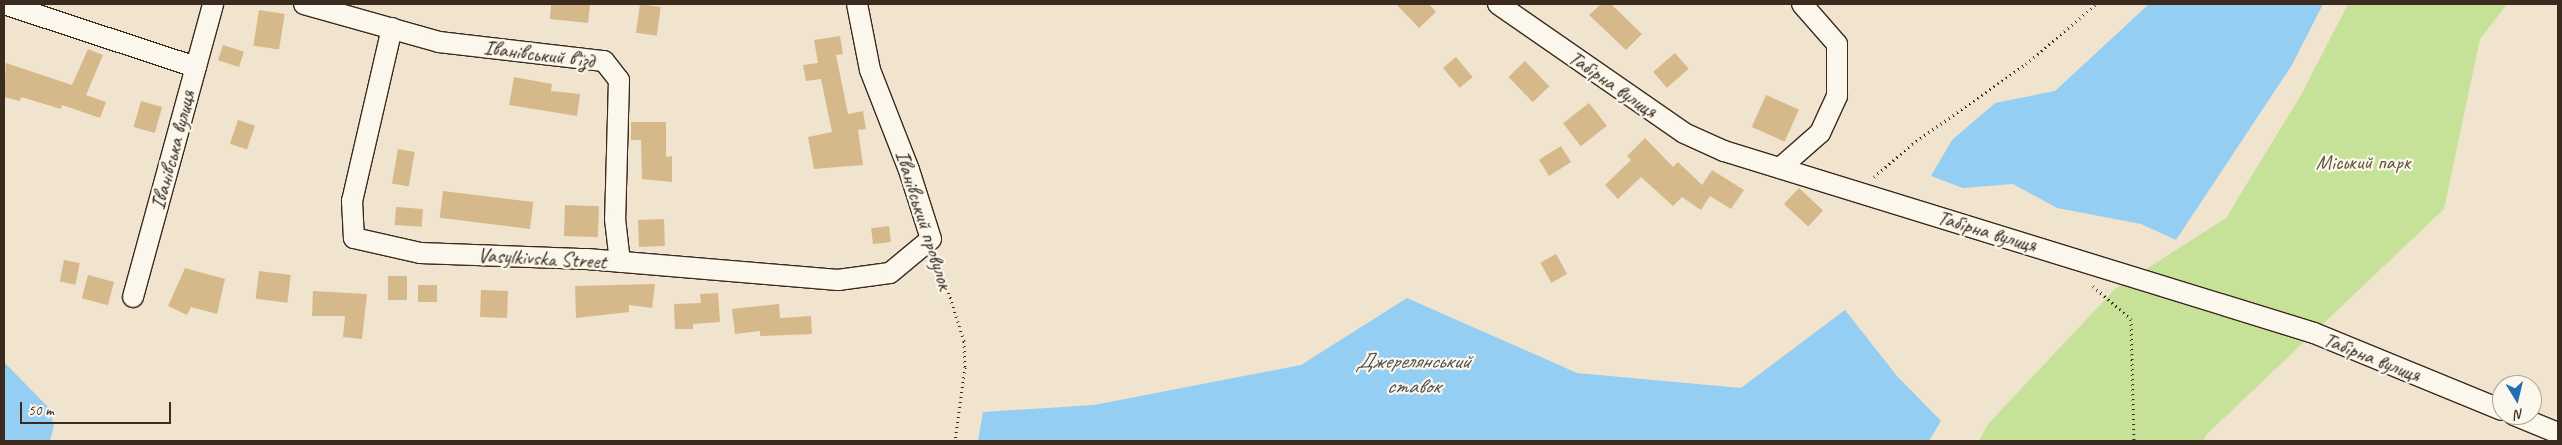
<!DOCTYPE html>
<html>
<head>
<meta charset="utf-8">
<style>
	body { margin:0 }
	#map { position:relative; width:2562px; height:445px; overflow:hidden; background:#f0e4cf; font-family:Caveat,sans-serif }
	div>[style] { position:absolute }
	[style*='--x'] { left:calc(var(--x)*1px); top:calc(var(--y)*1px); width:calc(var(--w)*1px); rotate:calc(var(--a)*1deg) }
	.green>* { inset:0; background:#c6e299 }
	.water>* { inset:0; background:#94cef3 }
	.building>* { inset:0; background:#d5b98a; transform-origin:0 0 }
	.path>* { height:3px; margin-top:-1.5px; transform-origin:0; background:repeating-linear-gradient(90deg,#3b2a1e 0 1px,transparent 0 5px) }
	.roads { filter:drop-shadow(1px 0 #3b2a1e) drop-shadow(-1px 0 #3b2a1e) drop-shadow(0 1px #3b2a1e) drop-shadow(0 -1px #3b2a1e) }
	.minor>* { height:20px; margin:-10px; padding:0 10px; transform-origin:10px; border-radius:10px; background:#fbf7ec }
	span { translate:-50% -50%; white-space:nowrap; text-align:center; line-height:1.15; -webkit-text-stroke:4.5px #fbf7ec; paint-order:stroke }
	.street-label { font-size:21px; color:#3b2a1e }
	.park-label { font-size:21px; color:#5e583d }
	.water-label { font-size:22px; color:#515353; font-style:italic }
	.frame { position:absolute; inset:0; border:5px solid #3b2a1e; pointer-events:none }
	.north { position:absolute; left:2492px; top:375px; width:50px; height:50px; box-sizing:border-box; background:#fbf7ec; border:1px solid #aea59a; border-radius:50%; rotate:171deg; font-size:14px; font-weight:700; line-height:20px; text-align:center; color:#3b2a1e }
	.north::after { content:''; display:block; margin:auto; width:18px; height:22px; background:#1f6fb2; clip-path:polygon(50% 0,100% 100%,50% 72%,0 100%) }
	.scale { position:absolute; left:20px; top:402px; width:151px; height:22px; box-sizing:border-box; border:2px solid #3b2a1e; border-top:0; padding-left:6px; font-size:15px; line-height:18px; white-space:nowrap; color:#3b2a1e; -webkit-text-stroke:4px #fbf7ec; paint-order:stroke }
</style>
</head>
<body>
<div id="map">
	<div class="green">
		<i style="clip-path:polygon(2348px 4px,2507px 4px,2480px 39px,2444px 209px,2206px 435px,2203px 441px,1979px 441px,1988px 424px,2115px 289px,2226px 218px,2301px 95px)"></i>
	</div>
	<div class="water">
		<i style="clip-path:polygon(2149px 4px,2323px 4px,2292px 65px,2176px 240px,2141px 224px,2057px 208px,2013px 184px,1963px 188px,1931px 176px,1952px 140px,1995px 103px,2055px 91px)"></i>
		<i style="clip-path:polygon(1407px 298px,1577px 373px,1741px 388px,1845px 310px,1897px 376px,1941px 421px,1929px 441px,978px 441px,983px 412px,1094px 405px,1301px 365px)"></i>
		<i style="clip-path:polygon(4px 362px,48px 407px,54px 426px,50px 441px,4px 441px)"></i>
	</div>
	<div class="building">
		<i style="clip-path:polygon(551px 4px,590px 4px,588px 23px,550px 19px)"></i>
		<i style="left:640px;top:4px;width:21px;height:29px;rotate:8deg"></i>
		<i style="clip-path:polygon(1396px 4px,1429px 4px,1436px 12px,1419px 28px)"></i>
		<i style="clip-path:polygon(1601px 4px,1611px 4px,1642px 34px,1626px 50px,1589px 15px)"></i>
		<i style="left:259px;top:10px;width:26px;height:36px;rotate:9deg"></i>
		<i style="clip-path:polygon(840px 36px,843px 54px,836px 55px,848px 114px,863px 111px,866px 129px,858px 130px,863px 165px,814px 169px,808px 137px,832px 132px,821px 79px,806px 81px,803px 65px,818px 63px,814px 40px)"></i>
		<i style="left:223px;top:45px;width:22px;height:16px;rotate:18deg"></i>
		<i style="clip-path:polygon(88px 49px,103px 55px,86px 95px,106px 102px,100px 118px,62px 105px,61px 109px,21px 97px,20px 101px,4px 97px,6px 63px,72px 85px)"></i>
		<i style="left:1675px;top:53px;width:21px;height:29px;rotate:49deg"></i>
		<i style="left:1456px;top:57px;width:26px;height:17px;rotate:50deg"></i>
		<i style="left:1525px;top:61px;width:35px;height:23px;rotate:46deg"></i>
		<i style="clip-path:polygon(514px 77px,552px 84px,551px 91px,580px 94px,577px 116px,509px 105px)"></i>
		<i style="left:1766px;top:95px;width:36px;height:35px;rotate:24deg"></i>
		<i style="left:141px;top:101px;width:22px;height:27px;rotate:16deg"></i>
		<i style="left:1589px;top:103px;width:29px;height:33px;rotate:52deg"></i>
		<i style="left:238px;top:120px;width:18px;height:25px;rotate:19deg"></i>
		<i style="clip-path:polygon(631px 122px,666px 122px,666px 157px,672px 156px,672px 182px,642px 179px,641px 140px,631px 140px)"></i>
		<i style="clip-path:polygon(1645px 138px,1673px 167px,1678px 162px,1702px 185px,1712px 170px,1744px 190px,1731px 209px,1710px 196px,1701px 210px,1682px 197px,1673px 206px,1641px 177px,1618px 199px,1605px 185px,1631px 160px,1627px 156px)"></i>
		<i style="left:1561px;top:146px;width:19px;height:26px;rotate:58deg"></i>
		<i style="left:398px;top:149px;width:17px;height:35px;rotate:10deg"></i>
		<i style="left:1799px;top:188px;width:33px;height:22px;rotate:43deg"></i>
		<i style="left:443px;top:191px;width:91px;height:27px;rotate:7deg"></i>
		<i style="left:565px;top:205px;width:34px;height:31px;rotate:2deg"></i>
		<i style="left:396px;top:207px;width:27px;height:18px;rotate:4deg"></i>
		<i style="left:664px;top:219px;width:27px;height:26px;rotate:88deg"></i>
		<i style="left:889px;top:226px;width:16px;height:18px;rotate:83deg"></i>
		<i style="left:1556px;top:254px;width:23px;height:18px;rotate:61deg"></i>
		<i style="left:64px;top:260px;width:16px;height:22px;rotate:11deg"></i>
		<i style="clip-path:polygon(185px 268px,225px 279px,217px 314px,191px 307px,187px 315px,168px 306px)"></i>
		<i style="left:259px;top:271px;width:32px;height:28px;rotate:7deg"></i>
		<i style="left:88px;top:275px;width:27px;height:24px;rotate:15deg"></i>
		<i style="left:388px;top:276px;width:19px;height:24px"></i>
		<i style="clip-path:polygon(655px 284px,652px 308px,629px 305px,629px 312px,576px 318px,575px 286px)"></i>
		<i style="left:437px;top:285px;width:17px;height:19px;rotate:90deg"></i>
		<i style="left:481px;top:290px;width:27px;height:27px;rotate:2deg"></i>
		<i style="clip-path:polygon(313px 291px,367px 294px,362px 339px,343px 337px,345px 316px,312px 316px)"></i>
		<i style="clip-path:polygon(718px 293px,720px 322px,693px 324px,693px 329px,675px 329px,674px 304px,701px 303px,700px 294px)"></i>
		<i style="clip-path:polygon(779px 304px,780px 318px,811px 316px,812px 334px,760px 336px,760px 331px,735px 334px,732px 309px)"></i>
	</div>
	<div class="path">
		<i style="--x:1874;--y:177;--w:50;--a:-41"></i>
		<i style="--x:1912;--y:144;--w:139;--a:-35.1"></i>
		<i style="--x:2026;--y:64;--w:92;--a:-40.6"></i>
		<i style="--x:938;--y:259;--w:86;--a:72.4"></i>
		<i style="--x:964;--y:341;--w:26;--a:88"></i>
		<i style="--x:965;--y:367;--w:75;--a:97.7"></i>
		<i style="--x:2093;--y:286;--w:50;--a:41"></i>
		<i style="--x:2131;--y:319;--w:122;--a:88.6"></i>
	</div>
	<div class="roads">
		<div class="minor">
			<i style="--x:4;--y:4;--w:202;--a:18.2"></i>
			<i style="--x:304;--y:4;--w:140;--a:15.7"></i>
			<i style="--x:439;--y:42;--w:166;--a:6.6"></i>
			<i style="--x:604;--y:61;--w:24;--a:52"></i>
			<i style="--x:619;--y:80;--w:139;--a:91.6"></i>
			<i style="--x:615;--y:219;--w:43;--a:83.4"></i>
			<i style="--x:1498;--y:4;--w:226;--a:34.7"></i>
			<i style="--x:1684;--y:133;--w:44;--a:24.2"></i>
			<i style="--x:1724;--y:151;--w:617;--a:17.14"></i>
			<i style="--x:2314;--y:333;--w:203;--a:22.3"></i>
			<i style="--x:392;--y:28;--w:178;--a:103"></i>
			<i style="--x:352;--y:201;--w:37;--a:87"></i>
			<i style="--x:354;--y:238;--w:68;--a:12.8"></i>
			<i style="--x:420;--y:253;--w:167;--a:2.1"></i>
			<i style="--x:587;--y:259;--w:252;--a:4.8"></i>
			<i style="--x:838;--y:280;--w:52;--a:-7.7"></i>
			<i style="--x:890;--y:273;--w:53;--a:-39.7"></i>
			<i style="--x:931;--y:239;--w:72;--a:-107.7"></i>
			<i style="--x:909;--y:170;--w:107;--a:-111.3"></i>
			<i style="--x:870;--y:70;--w:67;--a:-101.1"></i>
			<i style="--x:1780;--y:168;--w:53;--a:-41.2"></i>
			<i style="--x:1820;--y:133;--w:41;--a:-65.3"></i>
			<i style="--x:1837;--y:96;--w:52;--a:-90"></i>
			<i style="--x:1837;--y:44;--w:53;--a:-131.2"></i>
			<i style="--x:133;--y:297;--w:304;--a:-74.7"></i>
			<i style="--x:2514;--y:415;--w:48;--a:22.2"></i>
		</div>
	</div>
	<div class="street-label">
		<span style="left:539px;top:54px;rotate:7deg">Іванівський в'їзд</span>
		<span style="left:1613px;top:84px;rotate:35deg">Табірна вулиця</span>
		<span style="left:173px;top:150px;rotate:-75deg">Іванівська вулиця</span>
		<span style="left:924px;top:220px;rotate:72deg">Іванівський провулок</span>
		<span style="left:1987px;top:231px;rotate:17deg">Табірна вулиця</span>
		<span style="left:542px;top:258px;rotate:3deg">Vasylkivska Street</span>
		<span style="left:2372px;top:357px;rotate:22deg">Табірна вулиця</span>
	</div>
	<div class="park-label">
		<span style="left:2363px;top:162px">Міський парк</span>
	</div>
	<div class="water-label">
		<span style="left:1413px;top:374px">Джерелянський<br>ставок</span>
	</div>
	<div class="frame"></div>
	<div class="north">N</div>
	<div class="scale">50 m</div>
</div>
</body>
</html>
